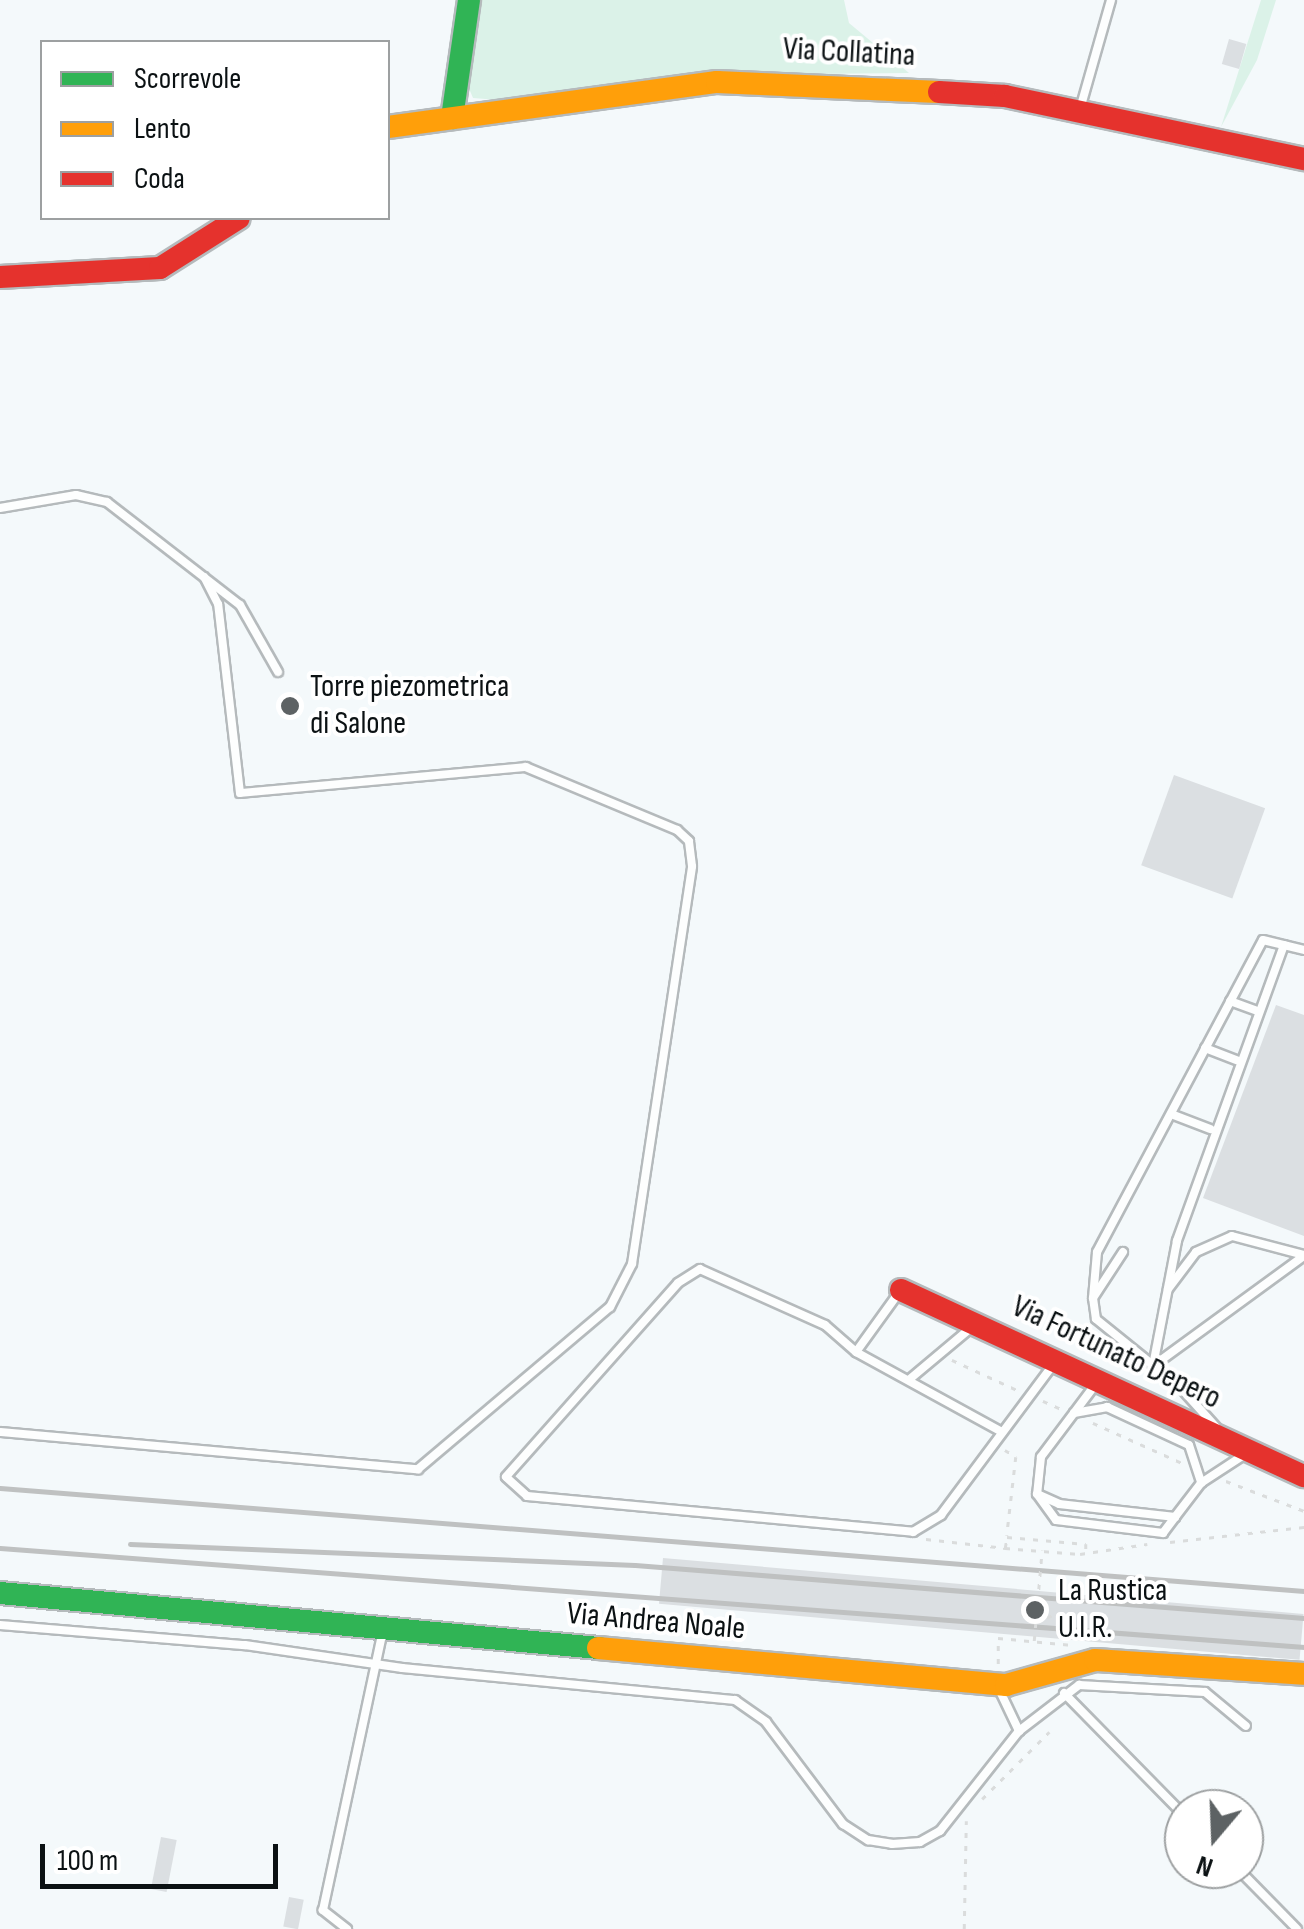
<!DOCTYPE html>
<html>
<head>
<meta charset="utf-8">
<style>
	body { margin:0 }
	#map { position:relative; width:1304px; height:1929px; overflow:hidden; background:#f4f9fb; font-family:"Sofia Sans Condensed",sans-serif }
	div>[style] { position:absolute }
	[style*='--x'] { left:calc(var(--x)*1px); top:calc(var(--y)*1px); width:calc(var(--w)*1px); rotate:calc(var(--a)*1deg) }
	.green>* { inset:0; background:#dbf2e8 }
	.building>* { inset:0; background:#dbdfe2; transform-origin:0 0 }
	.path>* { height:2.5px; margin-top:-1.25px; transform-origin:0; background:repeating-linear-gradient(90deg,#dadcdc 0 5px,transparent 0 13px) }
	.roads { filter:drop-shadow(2px 0 #b5babc) drop-shadow(-2px 0 #b5babc) drop-shadow(0 2px #b5babc) drop-shadow(0 -2px #b5babc) }
	.lane>* { height:8px; margin:-4px; padding:0 4px; transform-origin:4px; border-radius:4px; background:#fdfefe }
	.fast>* { height:22px; margin:-11px; padding:0 11px; transform-origin:11px; border-radius:11px; background:#30b455 }
	.slow>* { height:22px; margin:-11px; padding:0 11px; transform-origin:11px; border-radius:11px; background:#ff9f0a }
	.jam>* { height:22px; margin:-11px; padding:0 11px; transform-origin:11px; border-radius:11px; background:#e5322d }
	.rail>* { height:5px; margin:-2.5px; padding:0 2.5px; transform-origin:2.5px; border-radius:2.5px; background:#bfc1c1 }
	.path-bridge>* { height:2.5px; margin-top:-1.25px; transform-origin:0; background:repeating-linear-gradient(90deg,#dadcdc 0 5px,transparent 0 13px) }
	.dots>* { width:28px; height:28px; translate:-50% -50%; box-sizing:border-box; border:5px solid #fff; border-radius:50% }
	span { translate:-50% -50%; white-space:nowrap; text-align:center; line-height:1.15; -webkit-text-stroke:8px #fff; paint-order:stroke }
	.street-label { font-size:32px; color:#0b1113 }
	.poi-label { font-size:32px; color:#0b1113 }
	.left { translate:0 -50%; text-align:left }
	.legend { position:absolute; left:40px; top:40px; width:350px; height:180px; box-sizing:border-box; background:#fff; border:2px solid #9da0a1; margin:0; padding:12px 18px; list-style:none; font-size:30px; color:#0b1113 }
	.legend li { display:flex; align-items:center; gap:20px; height:50px }
	.legend b { width:50px; border:2px solid #9da0a1 }
	.north { position:absolute; left:1164px; top:1789px; width:100px; height:100px; box-sizing:border-box; background:#fff; border:2px solid #9da0a1; border-radius:50%; rotate:199deg; font-size:28px; font-weight:700; line-height:40px; text-align:center; color:#0b1113 }
	.north::after { content:''; display:block; margin:auto; width:35px; height:45px; background:#5d6264; clip-path:polygon(50% 0,100% 100%,50% 72%,0 100%) }
	.scale { position:absolute; left:40px; top:1844px; width:238px; height:45px; box-sizing:border-box; border:5px solid #0b1113; border-top:0; padding-left:12px; font-size:30px; line-height:35px; white-space:nowrap; color:#0b1113; -webkit-text-stroke:8px #fff; paint-order:stroke }
</style>
</head>
<body>
<div id="map">
	<div class="green">
		<i style="clip-path:polygon(480px 0,844px 0,849px 23px,909px 73px,710px 75px,521px 102px,473px 98px,465px 79px)"></i>
		<i style="clip-path:polygon(1261px 0,1276px 0,1257px 60px,1221px 127px)"></i>
	</div>
	<div class="building">
		<i style="left:1229px;top:39px;width:18px;height:26px;rotate:16deg"></i>
		<i style="clip-path:polygon(282px 697px,294px 697px,301px 705px,297px 716px,286px 717px,279px 707px)"></i>
		<i style="left:1174px;top:775px;width:97px;height:96px;rotate:20deg"></i>
		<i style="clip-path:polygon(1276px 1005px,1304px 1015px,1304px 1236px,1203px 1198px)"></i>
		<i style="left:663px;top:1558px;width:643px;height:46px;rotate:5deg"></i>
		<i style="left:161px;top:1837px;width:16px;height:53px;rotate:11deg"></i>
		<i style="left:289px;top:1897px;width:15px;height:30px;rotate:11deg"></i>
	</div>
	<div class="path">
		<i style="--x:952;--y:1360;--w:72;--a:24.8"></i>
		<i style="--x:1043;--y:1401;--w:22;--a:24"></i>
		<i style="--x:1093;--y:1423;--w:98;--a:24.2"></i>
		<i style="--x:1005;--y:1450;--w:13;--a:32"></i>
		<i style="--x:1016;--y:1457;--w:79;--a:96.6"></i>
		<i style="--x:1226;--y:1481;--w:84;--a:21"></i>
		<i style="--x:926;--y:1539;--w:80;--a:6.5"></i>
		<i style="--x:1005;--y:1548;--w:11;--a:-80"></i>
		<i style="--x:1007;--y:1537;--w:79;--a:5.1"></i>
		<i style="--x:1086;--y:1544;--w:5;--a:90"></i>
		<i style="--x:1170;--y:1542;--w:135;--a:-6.4"></i>
		<i style="--x:1005;--y:1548;--w:75;--a:4.6"></i>
		<i style="--x:1080;--y:1554;--w:68;--a:-8.5"></i>
		<i style="--x:1022;--y:1614;--w:16;--a:35"></i>
		<i style="--x:1035;--y:1623;--w:22;--a:-24"></i>
		<i style="--x:998;--y:1664;--w:26;--a:-90"></i>
		<i style="--x:998;--y:1638;--w:75;--a:5.3"></i>
		<i style="--x:982;--y:1799;--w:95;--a:-45"></i>
		<i style="--x:964;--y:1929;--w:108;--a:-88.9"></i>
	</div>
	<div class="roads">
		<div class="lane">
			<i style="--x:1080;--y:109;--w:113;--a:-74.1"></i>
			<i style="--x:0;--y:508;--w:77;--a:-9.7"></i>
			<i style="--x:76;--y:495;--w:32;--a:13"></i>
			<i style="--x:107;--y:502;--w:168;--a:37.8"></i>
			<i style="--x:240;--y:605;--w:77;--a:60.4"></i>
			<i style="--x:1284;--y:945;--w:315;--a:109.9"></i>
			<i style="--x:1177;--y:1241;--w:127;--a:100.9"></i>
			<i style="--x:1153;--y:1366;--w:187;--a:-36.1"></i>
			<i style="--x:1230;--y:1001;--w:27;--a:20"></i>
			<i style="--x:1205;--y:1048;--w:34;--a:21"></i>
			<i style="--x:1171;--y:1114;--w:42;--a:21"></i>
			<i style="--x:1123;--y:1252;--w:55;--a:123.1"></i>
			<i style="--x:1093;--y:1298;--w:21;--a:82"></i>
			<i style="--x:1096;--y:1319;--w:108;--a:39"></i>
			<i style="--x:1180;--y:1387;--w:54;--a:48"></i>
			<i style="--x:1168;--y:1289;--w:46;--a:-52.9"></i>
			<i style="--x:1196;--y:1252;--w:39;--a:-24"></i>
			<i style="--x:1232;--y:1236;--w:74;--a:14.8"></i>
			<i style="--x:1093;--y:1298;--w:46;--a:-85"></i>
			<i style="--x:1097;--y:1252;--w:353;--a:-62"></i>
			<i style="--x:1263;--y:940;--w:42;--a:13.7"></i>
			<i style="--x:856;--y:1352;--w:75;--a:-54.2"></i>
			<i style="--x:911;--y:1378;--w:80;--a:-39.9"></i>
			<i style="--x:1095;--y:1385;--w:90;--a:126.9"></i>
			<i style="--x:1041;--y:1457;--w:37;--a:96"></i>
			<i style="--x:1037;--y:1494;--w:24;--a:24"></i>
			<i style="--x:1059;--y:1504;--w:117;--a:6.4"></i>
			<i style="--x:1175;--y:1517;--w:43;--a:-52.6"></i>
			<i style="--x:1201;--y:1483;--w:55;--a:-33.1"></i>
			<i style="--x:1074;--y:1413;--w:34;--a:-10"></i>
			<i style="--x:1107;--y:1407;--w:90;--a:24.9"></i>
			<i style="--x:1189;--y:1445;--w:40;--a:72"></i>
			<i style="--x:0;--y:1432;--w:420;--a:5.1"></i>
			<i style="--x:418;--y:1469;--w:251;--a:-40.2"></i>
			<i style="--x:610;--y:1307;--w:48;--a:-62.9"></i>
			<i style="--x:632;--y:1264;--w:402;--a:-81.4"></i>
			<i style="--x:692;--y:866;--w:25;--a:-97"></i>
			<i style="--x:689;--y:841;--w:16;--a:-137"></i>
			<i style="--x:677;--y:830;--w:164;--a:-157.4"></i>
			<i style="--x:526;--y:767;--w:287;--a:174.8"></i>
			<i style="--x:240;--y:793;--w:190;--a:-96.6"></i>
			<i style="--x:218;--y:604;--w:30;--a:-117"></i>
			<i style="--x:1002;--y:1432;--w:166;--a:-151.3"></i>
			<i style="--x:856;--y:1352;--w:41;--a:-138.9"></i>
			<i style="--x:825;--y:1325;--w:137;--a:-155.9"></i>
			<i style="--x:700;--y:1269;--w:26;--a:148"></i>
			<i style="--x:678;--y:1283;--w:259;--a:131.6"></i>
			<i style="--x:506;--y:1477;--w:28;--a:42"></i>
			<i style="--x:527;--y:1496;--w:388;--a:5.3"></i>
			<i style="--x:913;--y:1532;--w:33;--a:-31"></i>
			<i style="--x:941;--y:1515;--w:187;--a:-53.3"></i>
			<i style="--x:1037;--y:1494;--w:32;--a:54"></i>
			<i style="--x:1056;--y:1520;--w:108;--a:6.9"></i>
			<i style="--x:1163;--y:1533;--w:20;--a:-53"></i>
			<i style="--x:0;--y:1625;--w:246;--a:4.7"></i>
			<i style="--x:245;--y:1645;--w:159;--a:8.3"></i>
			<i style="--x:402;--y:1668;--w:335;--a:5.5"></i>
			<i style="--x:735;--y:1700;--w:38;--a:35"></i>
			<i style="--x:766;--y:1722;--w:128;--a:53"></i>
			<i style="--x:843;--y:1824;--w:30;--a:33"></i>
			<i style="--x:868;--y:1840;--w:24;--a:9"></i>
			<i style="--x:892;--y:1844;--w:28;--a:-4"></i>
			<i style="--x:920;--y:1842;--w:23;--a:-29"></i>
			<i style="--x:940;--y:1831;--w:127;--a:-51.7"></i>
			<i style="--x:1019;--y:1731;--w:76;--a:-37.5"></i>
			<i style="--x:1079;--y:1685;--w:126;--a:3.2"></i>
			<i style="--x:1205;--y:1692;--w:53;--a:39.7"></i>
			<i style="--x:999;--y:1689;--w:47;--a:64.5"></i>
			<i style="--x:1064;--y:1693;--w:171;--a:45.5"></i>
			<i style="--x:1238;--y:1869;--w:84;--a:45.5"></i>
			<i style="--x:347;--y:1929;--w:31;--a:-142"></i>
			<i style="--x:323;--y:1910;--w:286;--a:-77.9"></i>
		</div>
		<div class="fast">
			<i style="--x:452;--y:118;--w:119;--a:-81.8"></i>
			<i style="--x:0;--y:1593;--w:601;--a:5.25"></i>
		</div>
		<div class="slow">
			<i style="--x:388;--y:127;--w:332;--a:-7.8"></i>
			<i style="--x:717;--y:82;--w:222;--a:2.6"></i>
			<i style="--x:598;--y:1648;--w:410;--a:5.2"></i>
			<i style="--x:1006;--y:1685;--w:92;--a:-15.7"></i>
			<i style="--x:1095;--y:1660;--w:209;--a:3.8"></i>
		</div>
		<div class="jam">
			<i style="--x:939;--y:92;--w:66;--a:3.5"></i>
			<i style="--x:1005;--y:96;--w:306;--a:11.9"></i>
			<i style="--x:0;--y:277;--w:160;--a:-3.2"></i>
			<i style="--x:160;--y:268;--w:93;--a:-32.3"></i>
			<i style="--x:901;--y:1290;--w:444;--a:24.8"></i>
		</div>
	</div>
	<div class="rail">
		<i style="--x:0;--y:1488;--w:1308;--a:4.52"></i>
		<i style="--x:130;--y:1544;--w:505;--a:2.38"></i>
		<i style="--x:635;--y:1565;--w:671;--a:4.53"></i>
		<i style="--x:0;--y:1548;--w:1308;--a:4.34"></i>
	</div>
	<div class="path-bridge">
		<i style="--x:1034;--y:1641;--w:91;--a:-85"></i>
	</div>
	<div class="dots">
		<i style="left:290px;top:706px;background:#5d6264"></i>
		<i style="left:1035px;top:1610px;background:#5d6264"></i>
	</div>
	<div class="street-label">
		<span style="left:849px;top:53px;rotate:3deg">Via Collatina</span>
		<span style="left:1116px;top:1353px;rotate:25deg">Via Fortunato Depero</span>
		<span style="left:656px;top:1622px;rotate:5deg">Via Andrea Noale</span>
	</div>
	<div class="poi-label">
		<span class="left" style="left:310px;top:706px">Torre piezometrica<br>di Salone</span>
		<span class="left" style="left:1058px;top:1610px">La Rustica<br>U.I.R.</span>
	</div>
	<ul class="legend">
	<li><b style="height:12px;background:#30b455"></b>Scorrevole</li>
	<li><b style="height:12px;background:#ff9f0a"></b>Lento</li>
	<li><b style="height:12px;background:#e5322d"></b>Coda</li>
	</ul>
	<div class="north">N</div>
	<div class="scale">100 m</div>
</div>
</body>
</html>
